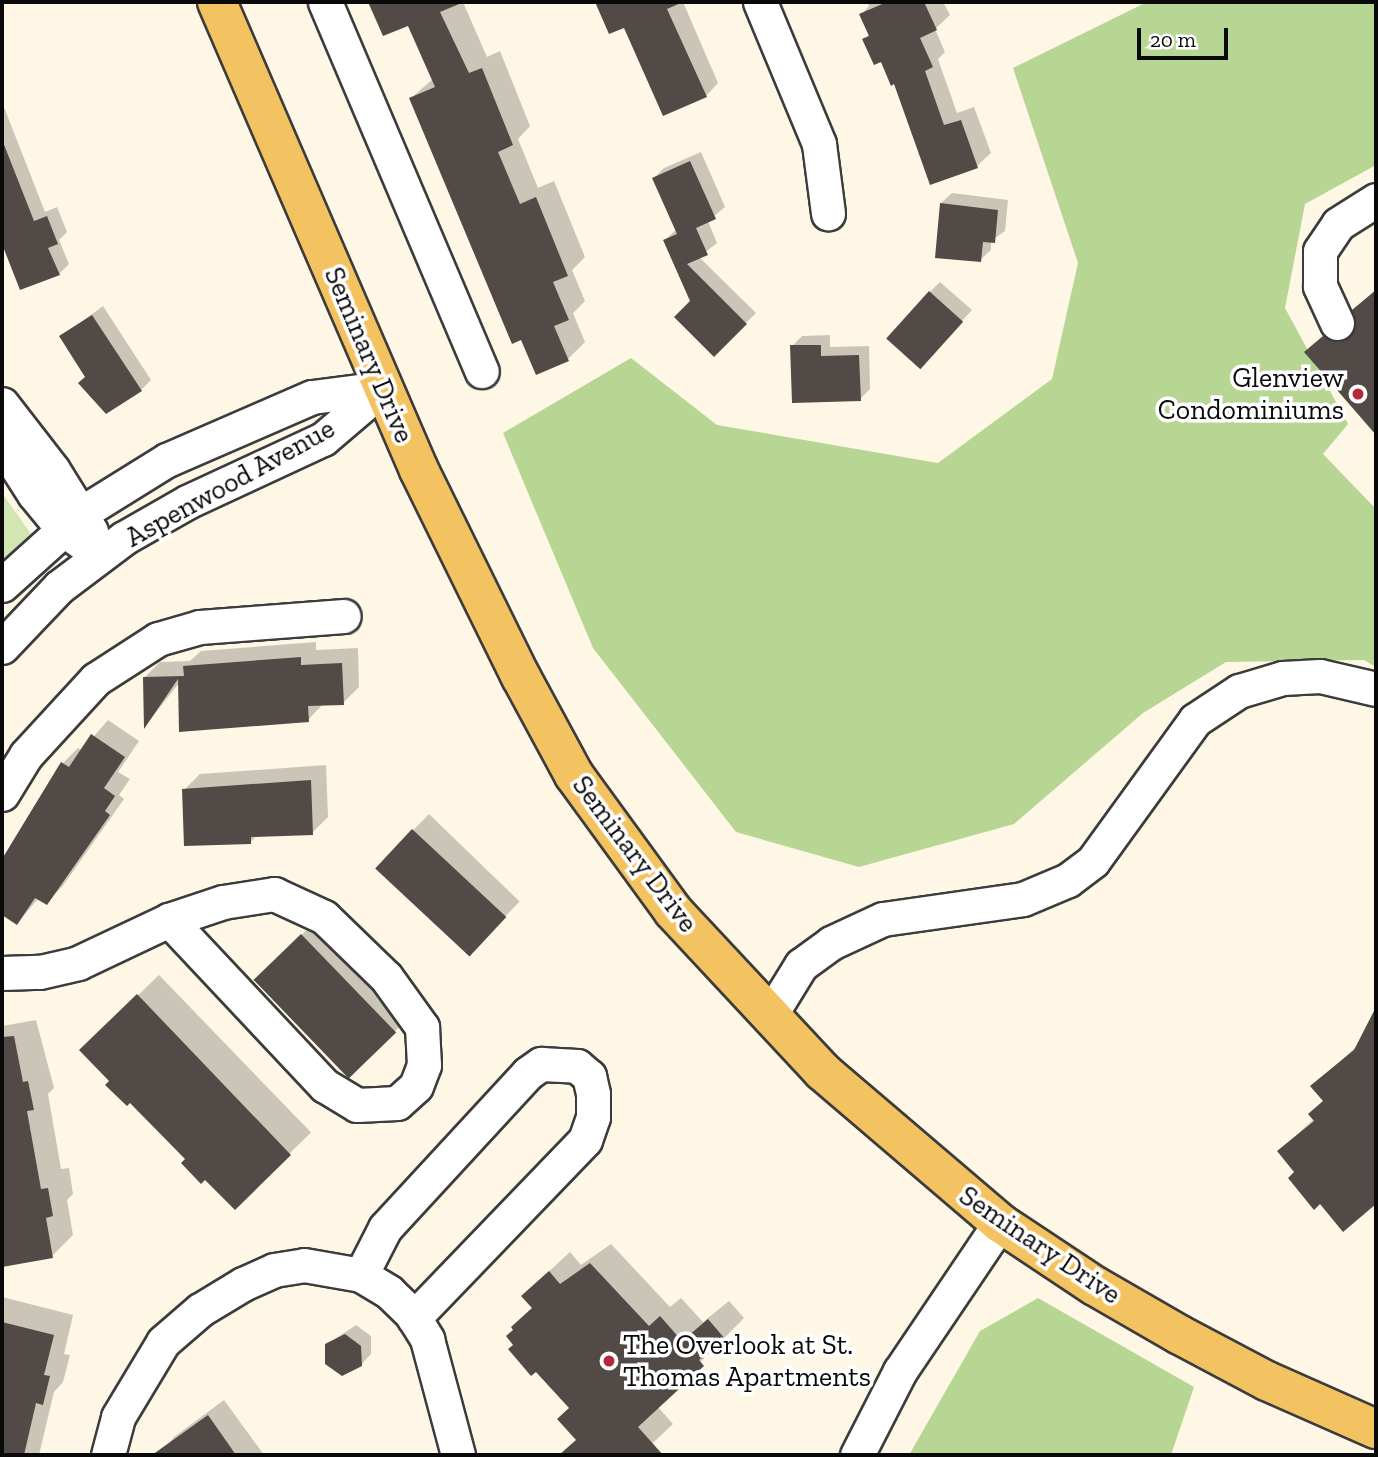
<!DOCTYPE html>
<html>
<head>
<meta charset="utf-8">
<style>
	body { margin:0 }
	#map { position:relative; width:1378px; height:1457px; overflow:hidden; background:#fef7e6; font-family:"Zilla Slab",serif }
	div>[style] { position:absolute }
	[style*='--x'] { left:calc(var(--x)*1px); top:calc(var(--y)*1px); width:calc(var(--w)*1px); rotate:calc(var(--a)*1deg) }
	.green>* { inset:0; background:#d2e6b3 }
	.forest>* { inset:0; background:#b7d693 }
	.shadow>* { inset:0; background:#0003; transform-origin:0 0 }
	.building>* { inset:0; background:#514a46; transform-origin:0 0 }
	.roads { filter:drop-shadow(2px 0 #3c3c3c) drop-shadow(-2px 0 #3c3c3c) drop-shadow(0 2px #3c3c3c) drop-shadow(0 -2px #3c3c3c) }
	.minor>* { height:33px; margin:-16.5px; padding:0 16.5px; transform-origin:16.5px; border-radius:16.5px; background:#fff }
	.major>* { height:38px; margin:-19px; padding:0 19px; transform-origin:19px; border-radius:19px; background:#f4c361 }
	.dots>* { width:19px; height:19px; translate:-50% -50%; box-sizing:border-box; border:4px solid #fff; border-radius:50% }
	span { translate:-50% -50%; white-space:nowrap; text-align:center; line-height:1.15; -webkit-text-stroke:7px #fff; paint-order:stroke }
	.street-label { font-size:28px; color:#090909 }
	.poi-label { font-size:28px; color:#090909 }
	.right { translate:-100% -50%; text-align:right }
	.left { translate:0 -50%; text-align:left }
	.frame { position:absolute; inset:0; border:4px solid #090909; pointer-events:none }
	.scale { position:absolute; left:1137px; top:28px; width:91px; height:32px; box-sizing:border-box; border:4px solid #090909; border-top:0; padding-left:9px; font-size:21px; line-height:24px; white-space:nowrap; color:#090909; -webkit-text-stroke:5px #fff; paint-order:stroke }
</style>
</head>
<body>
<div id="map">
	<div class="green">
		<i style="clip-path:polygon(2px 493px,31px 534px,2px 560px)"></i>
	</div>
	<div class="forest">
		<i style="clip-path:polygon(1147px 2px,1376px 2px,1376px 165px,1305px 204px,1285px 308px,1348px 424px,1323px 454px,1376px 509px,1376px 667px,1364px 660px,1226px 662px,1143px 713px,1014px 824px,859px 867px,736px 832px,593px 648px,503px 433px,631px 358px,717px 425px,938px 463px,1052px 379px,1078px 263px,1013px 68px)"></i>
		<i style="clip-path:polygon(1038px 1298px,1194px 1387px,1171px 1455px,909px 1455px,980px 1331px)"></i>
	</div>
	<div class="shadow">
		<i style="clip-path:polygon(370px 2px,463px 2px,487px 57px,500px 51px,530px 126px,518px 139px,538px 188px,554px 181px,585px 257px,572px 270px,585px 301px,573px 313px,585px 342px,568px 359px,411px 98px,433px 79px,409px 23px,383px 34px)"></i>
		<i style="clip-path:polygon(597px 2px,683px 2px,718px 83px,706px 96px,625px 26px,610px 32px)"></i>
		<i style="clip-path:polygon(867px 2px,943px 2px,950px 15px,935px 29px,945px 52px,938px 59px,957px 113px,974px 107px,991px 153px,977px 166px,895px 82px,864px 39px,870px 34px,861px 15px,869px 6px)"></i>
		<i style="clip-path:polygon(2px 102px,45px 212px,57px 207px,67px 232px,59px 240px,69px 264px,59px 274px,21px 288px,2px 239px)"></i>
		<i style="clip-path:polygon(701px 152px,725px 207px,708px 221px,717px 243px,699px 257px,756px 313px,714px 354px,665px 240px,677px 229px,654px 178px,664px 168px)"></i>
		<i style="clip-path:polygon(952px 193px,1008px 200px,1005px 231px,991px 241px,991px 250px,980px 260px,941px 203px)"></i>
		<i style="clip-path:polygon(940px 282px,972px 310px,930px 356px,930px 292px)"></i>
		<i style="clip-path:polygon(1376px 289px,1376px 433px,1307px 352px,1345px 316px,1357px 322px,1354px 311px)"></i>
		<i style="clip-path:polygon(103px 306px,151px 380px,141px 390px,87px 376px,61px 337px)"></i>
		<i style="clip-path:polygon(830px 335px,830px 347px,869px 346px,870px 389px,860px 399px,792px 346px,802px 336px)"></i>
		<i style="clip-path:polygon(316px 642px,316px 650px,358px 648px,359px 687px,343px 703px,324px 703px,308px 720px,180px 682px,146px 725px,144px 678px,160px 662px,190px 661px,201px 651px)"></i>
		<i style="clip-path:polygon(108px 720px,139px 741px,118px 772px,130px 779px,119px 795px,124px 799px,62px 887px,46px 903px,39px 898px,17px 923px,2px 913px,2px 880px,9px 869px,2px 862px,62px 764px,78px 748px,82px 750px)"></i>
		<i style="clip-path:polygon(326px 765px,328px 817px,312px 833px,257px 835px,251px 842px,184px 790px,200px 774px)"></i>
		<i style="left:429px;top:814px;width:126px;height:74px;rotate:44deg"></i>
		<i style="left:317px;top:920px;width:134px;height:86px;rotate:46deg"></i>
		<i style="left:159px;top:975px;width:219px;height:107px;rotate:46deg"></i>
		<i style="clip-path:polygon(1376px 1011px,1376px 1202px,1344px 1229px,1279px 1151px,1314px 1119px,1324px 1100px,1313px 1086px,1359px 1044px)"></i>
		<i style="clip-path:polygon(36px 1020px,54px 1088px,48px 1094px,61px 1169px,69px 1168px,73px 1194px,67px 1200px,73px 1235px,52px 1256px,2px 1265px,2px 1026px)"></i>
		<i style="clip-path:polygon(611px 1244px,670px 1307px,681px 1298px,703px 1322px,729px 1301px,744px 1318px,657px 1406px,673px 1424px,640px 1455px,562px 1455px,578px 1439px,571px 1408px,515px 1344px,513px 1327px,533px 1307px,544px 1276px,570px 1252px,581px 1265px)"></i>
		<i style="clip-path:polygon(2px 1297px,73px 1315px,64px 1354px,70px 1355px,63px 1382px,54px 1392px,39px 1455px,2px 1455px)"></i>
		<i style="clip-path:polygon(356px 1325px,371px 1336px,371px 1354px,361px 1365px,327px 1344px)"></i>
		<i style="clip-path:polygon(224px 1400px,264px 1455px,160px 1455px,174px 1437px)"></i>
	</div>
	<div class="building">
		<i style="clip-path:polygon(368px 2px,464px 2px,440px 12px,469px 73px,482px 68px,513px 145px,498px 152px,520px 204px,536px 197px,568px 276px,553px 282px,569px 320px,554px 326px,569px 361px,536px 375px,521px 340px,512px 344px,409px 98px,435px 87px,408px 26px,383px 36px)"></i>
		<i style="clip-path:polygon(595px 2px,683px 2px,667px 9px,707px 97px,663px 116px,624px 28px,609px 34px)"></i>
		<i style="clip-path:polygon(887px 2px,924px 2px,937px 30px,920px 38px,933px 67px,925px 71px,944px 125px,961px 120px,978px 168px,930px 185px,894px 84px,891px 86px,881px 62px,874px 65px,862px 39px,869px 36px,859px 14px)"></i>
		<i style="clip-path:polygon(3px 142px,34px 221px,47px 216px,58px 244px,48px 248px,60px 275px,20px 290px,2px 244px)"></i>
		<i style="clip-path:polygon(690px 161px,716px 219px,696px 228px,708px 255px,687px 264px,747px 324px,714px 357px,674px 317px,690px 301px,663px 240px,677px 234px,652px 178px)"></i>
		<i style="clip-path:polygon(940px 203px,998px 210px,995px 243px,983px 242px,981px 262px,935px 258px)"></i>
		<i style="clip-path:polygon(1376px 290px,1376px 435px,1304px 352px,1323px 336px,1336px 342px,1352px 335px,1356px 324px,1352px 310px)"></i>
		<i style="left:929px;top:291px;width:46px;height:64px;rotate:42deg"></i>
		<i style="clip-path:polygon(92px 315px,142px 391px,106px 414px,78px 383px,85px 377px,59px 336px)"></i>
		<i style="clip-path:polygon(790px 345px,821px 345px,821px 356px,859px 355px,861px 401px,792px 403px)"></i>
		<i style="clip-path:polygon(301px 657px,301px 665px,342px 663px,344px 705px,308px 706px,309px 722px,179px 732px,178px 679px,144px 729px,143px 677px,184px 676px,183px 666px)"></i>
		<i style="clip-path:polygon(91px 734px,125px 757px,104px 788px,115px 796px,105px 811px,110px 815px,47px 905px,35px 898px,17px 925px,2px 915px,2px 859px,61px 762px,69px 767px)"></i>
		<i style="clip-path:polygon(311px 780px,313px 835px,251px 837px,251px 844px,184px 846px,182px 789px)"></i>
		<i style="left:412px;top:829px;width:129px;height:54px;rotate:43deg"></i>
		<i style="left:301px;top:934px;width:137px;height:66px;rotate:46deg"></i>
		<i style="clip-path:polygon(137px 994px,291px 1155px,235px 1210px,205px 1180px,201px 1184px,181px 1163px,185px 1159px,130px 1103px,127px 1106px,105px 1085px,109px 1081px,79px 1050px)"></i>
		<i style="clip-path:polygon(1376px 1007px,1376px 1204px,1343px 1232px,1320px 1204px,1314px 1210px,1288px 1178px,1294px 1172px,1277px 1151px,1314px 1121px,1308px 1114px,1323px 1101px,1310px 1086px,1354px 1050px)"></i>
		<i style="clip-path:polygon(14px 1036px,23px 1082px,28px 1081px,34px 1110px,27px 1111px,41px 1189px,48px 1188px,53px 1216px,46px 1218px,53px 1258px,2px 1267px,2px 1037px)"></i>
		<i style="clip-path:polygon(590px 1263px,649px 1326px,660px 1316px,682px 1341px,708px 1319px,725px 1339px,699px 1360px,704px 1366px,638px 1427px,663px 1455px,559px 1455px,576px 1440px,557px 1419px,569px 1408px,536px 1372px,531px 1376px,508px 1349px,513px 1345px,506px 1336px,513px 1330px,511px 1327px,532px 1308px,521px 1296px,549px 1271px,560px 1284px)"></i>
		<i style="clip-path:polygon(2px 1322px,54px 1335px,44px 1375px,50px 1376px,43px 1405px,36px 1403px,24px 1455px,2px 1455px)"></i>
		<i style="clip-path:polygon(345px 1334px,361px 1346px,362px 1366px,342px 1376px,325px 1364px,325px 1344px)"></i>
		<i style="clip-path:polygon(208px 1415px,236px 1455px,152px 1455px)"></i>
	</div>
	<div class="roads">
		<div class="minor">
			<i style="--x:325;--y:2;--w:401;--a:67"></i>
			<i style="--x:760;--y:2;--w:154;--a:67.4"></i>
			<i style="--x:819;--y:144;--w:70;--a:82.6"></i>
			<i style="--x:1337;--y:323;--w:41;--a:-114.7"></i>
			<i style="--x:1320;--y:286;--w:35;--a:-90"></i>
			<i style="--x:1320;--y:251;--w:32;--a:-56"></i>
			<i style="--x:1338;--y:224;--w:45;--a:-32.3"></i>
			<i style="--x:2;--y:404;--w:83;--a:52.3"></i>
			<i style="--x:53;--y:470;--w:72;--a:58.1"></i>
			<i style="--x:2;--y:444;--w:59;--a:57.4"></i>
			<i style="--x:34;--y:494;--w:45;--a:50.4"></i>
			<i style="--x:63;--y:529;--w:22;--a:36"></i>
			<i style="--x:2;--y:585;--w:109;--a:-42"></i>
			<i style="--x:83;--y:512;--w:99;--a:-31.8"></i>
			<i style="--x:167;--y:460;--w:158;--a:-23.5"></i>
			<i style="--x:312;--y:397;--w:72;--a:-7.2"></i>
			<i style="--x:2;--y:647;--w:83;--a:-46.5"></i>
			<i style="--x:59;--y:587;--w:81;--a:-37"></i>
			<i style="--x:124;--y:538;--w:73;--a:-29.7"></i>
			<i style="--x:187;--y:502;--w:150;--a:-24.9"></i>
			<i style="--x:323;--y:439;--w:79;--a:-40.4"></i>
			<i style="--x:2;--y:794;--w:46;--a:-58.4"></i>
			<i style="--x:26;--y:755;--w:103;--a:-47.4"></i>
			<i style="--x:96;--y:679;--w:74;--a:-32.8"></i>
			<i style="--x:158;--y:639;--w:44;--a:-15.9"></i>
			<i style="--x:200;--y:627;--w:144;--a:-4.4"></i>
			<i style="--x:2;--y:973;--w:38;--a:-2"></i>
			<i style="--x:40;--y:972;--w:39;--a:-13"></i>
			<i style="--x:78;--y:963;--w:101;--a:-25.3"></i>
			<i style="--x:169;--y:920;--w:57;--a:-18.4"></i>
			<i style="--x:223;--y:902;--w:52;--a:-8.9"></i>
			<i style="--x:274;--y:894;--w:55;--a:24.7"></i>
			<i style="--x:324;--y:917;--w:86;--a:44.1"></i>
			<i style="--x:386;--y:977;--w:62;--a:54.2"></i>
			<i style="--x:422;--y:1027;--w:38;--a:87"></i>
			<i style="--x:424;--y:1065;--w:22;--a:111"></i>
			<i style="--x:416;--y:1086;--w:25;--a:138"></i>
			<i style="--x:397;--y:1103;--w:40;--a:177.1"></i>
			<i style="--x:357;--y:1105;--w:37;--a:-149"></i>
			<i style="--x:325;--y:1086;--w:228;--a:-133.2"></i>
			<i style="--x:769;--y:1017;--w:61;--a:-58.4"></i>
			<i style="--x:801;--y:965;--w:37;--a:-36"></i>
			<i style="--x:831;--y:943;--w:57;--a:-24.8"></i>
			<i style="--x:883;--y:919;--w:141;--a:-8.1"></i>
			<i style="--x:1023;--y:899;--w:49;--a:-22.9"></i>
			<i style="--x:1068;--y:880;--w:31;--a:-37"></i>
			<i style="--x:1093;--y:861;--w:174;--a:-54.1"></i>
			<i style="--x:1195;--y:720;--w:53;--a:-33.4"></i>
			<i style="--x:1239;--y:691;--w:46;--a:-16.5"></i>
			<i style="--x:1283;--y:678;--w:37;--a:-3"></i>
			<i style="--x:1320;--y:676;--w:57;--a:13.1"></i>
			<i style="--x:361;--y:1275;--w:53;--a:-62.9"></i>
			<i style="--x:385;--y:1228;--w:211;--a:-47.3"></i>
			<i style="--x:528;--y:1073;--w:16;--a:-35"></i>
			<i style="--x:541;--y:1064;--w:36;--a:3"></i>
			<i style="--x:577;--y:1066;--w:16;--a:40"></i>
			<i style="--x:589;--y:1076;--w:18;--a:77"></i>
			<i style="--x:593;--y:1094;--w:23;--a:90"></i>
			<i style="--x:593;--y:1117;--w:24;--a:109"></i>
			<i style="--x:585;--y:1140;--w:247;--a:133.9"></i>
			<i style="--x:108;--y:1455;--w:39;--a:-75"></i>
			<i style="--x:118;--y:1417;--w:87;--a:-59"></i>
			<i style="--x:163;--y:1342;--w:49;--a:-40.9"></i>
			<i style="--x:200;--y:1310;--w:50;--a:-31.2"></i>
			<i style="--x:243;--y:1284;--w:34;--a:-24"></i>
			<i style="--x:274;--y:1270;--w:30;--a:-9"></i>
			<i style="--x:304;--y:1265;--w:58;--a:10"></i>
			<i style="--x:361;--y:1275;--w:33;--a:31"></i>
			<i style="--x:389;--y:1292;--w:30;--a:44"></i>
			<i style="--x:411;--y:1313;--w:31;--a:58"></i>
			<i style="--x:427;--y:1339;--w:120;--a:75"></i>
			<i style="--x:857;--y:1455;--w:94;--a:-62.9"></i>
			<i style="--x:900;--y:1371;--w:179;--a:-56"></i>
		</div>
		<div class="major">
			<i style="--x:217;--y:2;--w:510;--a:66.65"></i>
			<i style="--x:419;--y:470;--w:231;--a:63.8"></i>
			<i style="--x:521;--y:677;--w:111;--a:61.6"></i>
			<i style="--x:574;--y:775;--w:168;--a:53.9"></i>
			<i style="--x:673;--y:911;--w:219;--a:47"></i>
			<i style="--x:822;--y:1071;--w:234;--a:40.5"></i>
			<i style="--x:1000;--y:1223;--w:114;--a:33.6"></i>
			<i style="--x:1095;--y:1286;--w:98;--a:30"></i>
			<i style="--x:1180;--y:1335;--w:98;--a:27.9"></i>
			<i style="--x:1267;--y:1381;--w:119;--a:23.8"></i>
		</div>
	</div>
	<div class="dots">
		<i style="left:1358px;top:394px;background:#b3283b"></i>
		<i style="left:609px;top:1361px;background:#b3283b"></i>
	</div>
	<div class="street-label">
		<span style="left:369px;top:355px;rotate:67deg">Seminary Drive</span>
		<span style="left:230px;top:483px;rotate:-29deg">Aspenwood Avenue</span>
		<span style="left:635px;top:854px;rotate:53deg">Seminary Drive</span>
		<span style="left:1040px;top:1245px;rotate:34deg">Seminary Drive</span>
	</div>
	<div class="poi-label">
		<span class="right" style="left:1344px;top:394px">Glenview<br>Condominiums</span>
		<span class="left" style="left:623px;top:1361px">The Overlook at St.<br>Thomas Apartments</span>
	</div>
	<div class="frame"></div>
	<div class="scale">20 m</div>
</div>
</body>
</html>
